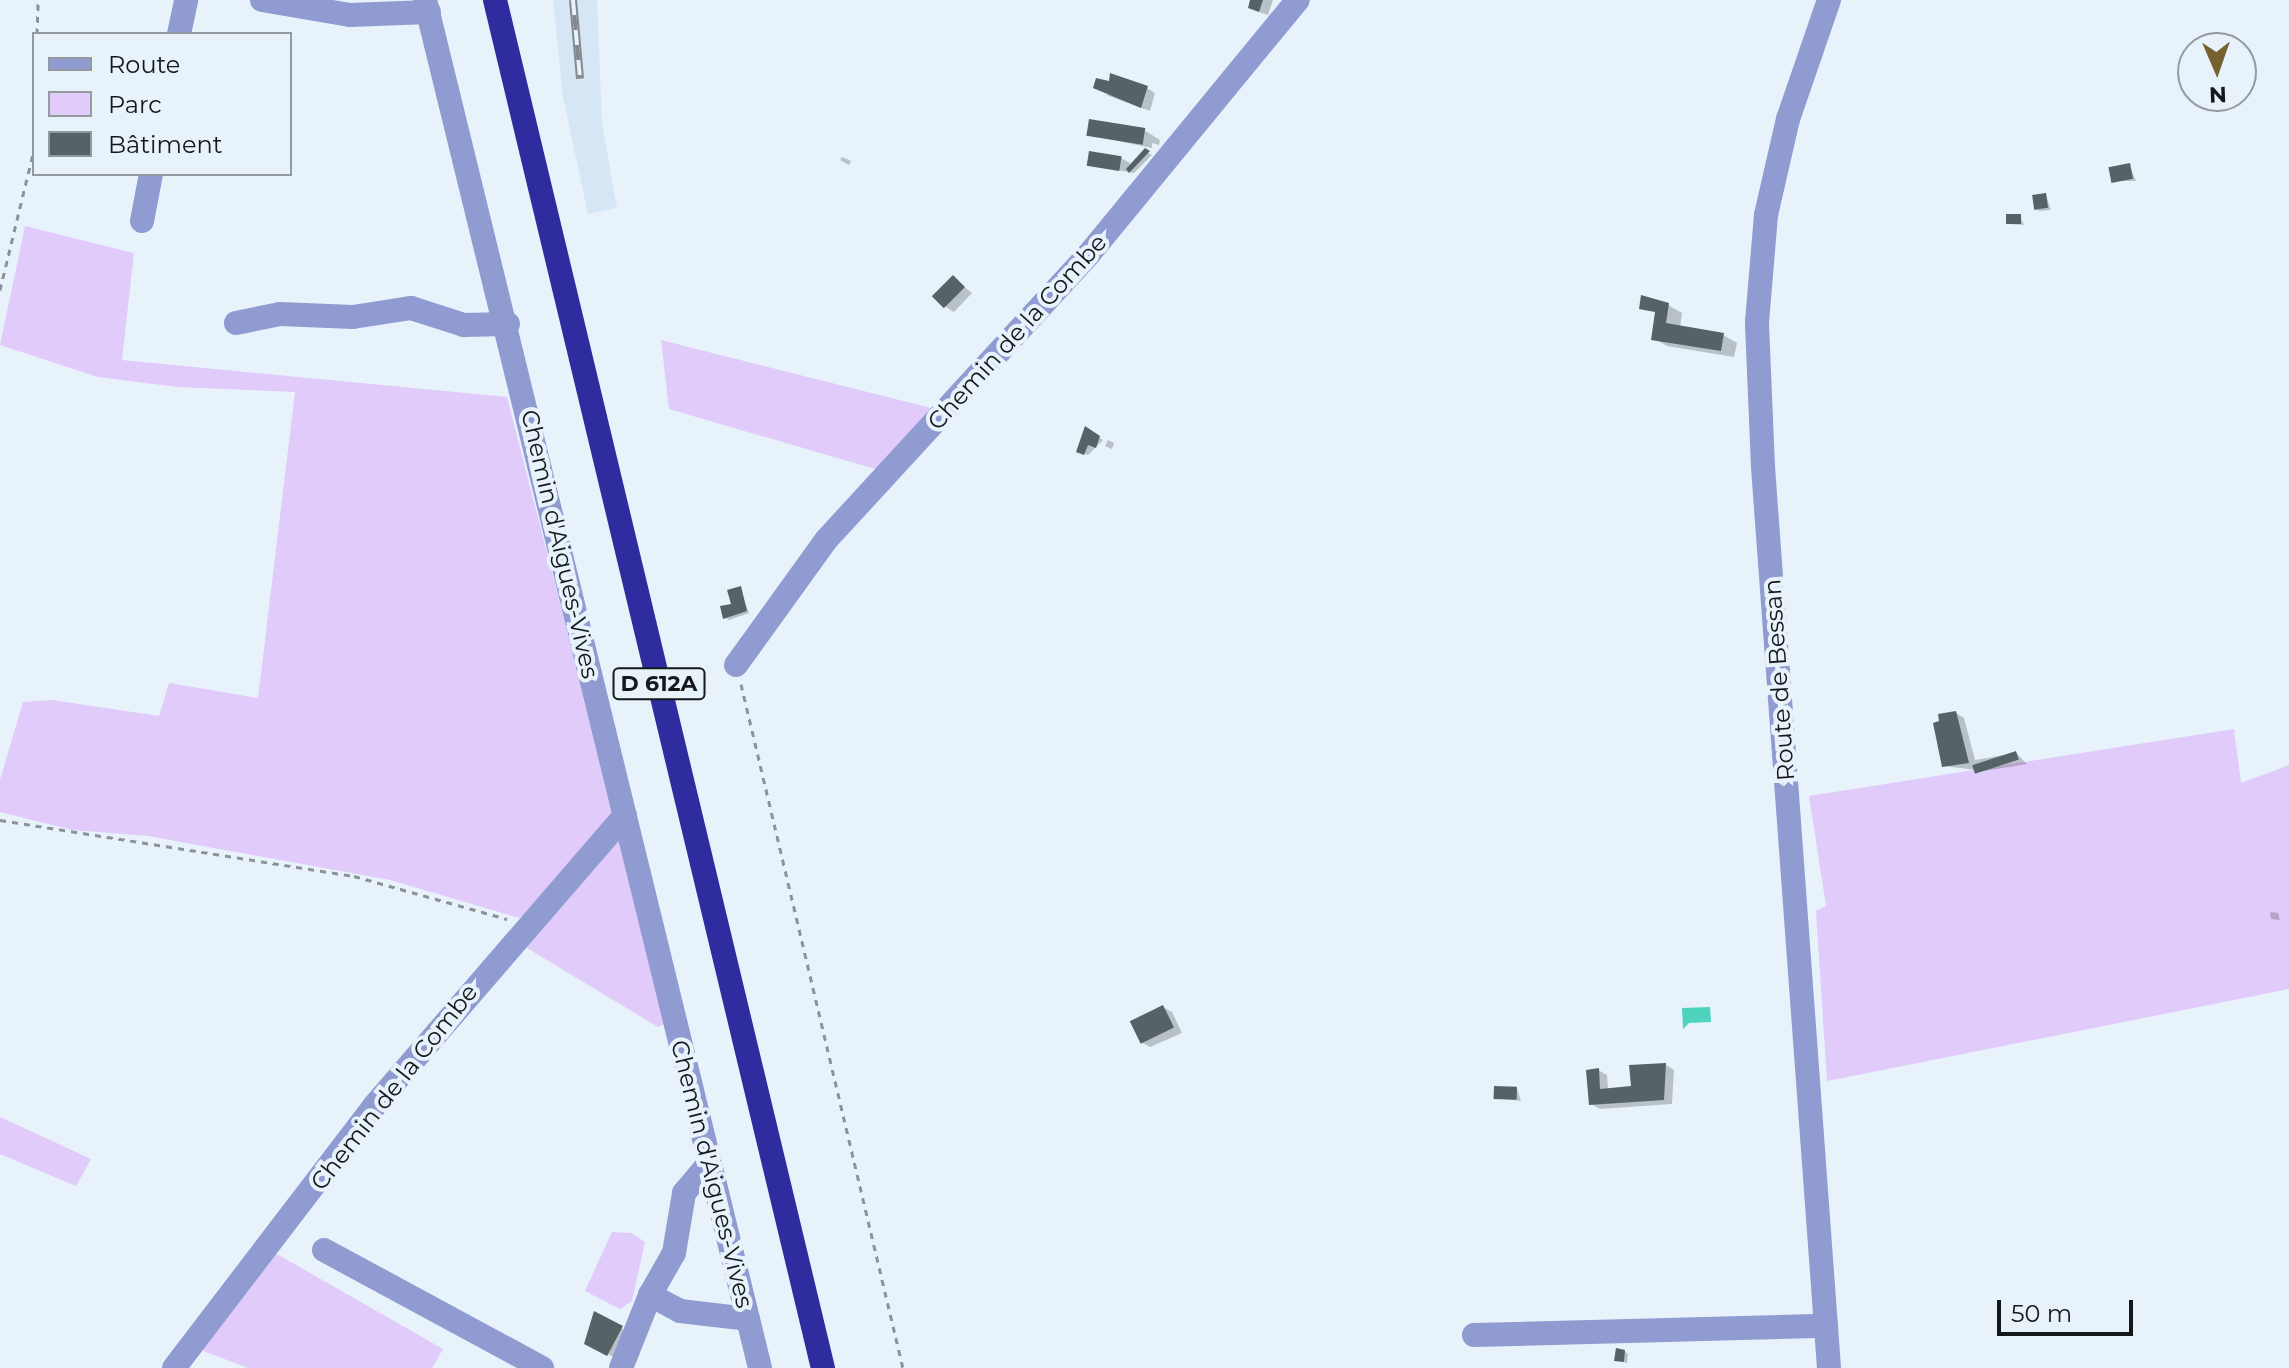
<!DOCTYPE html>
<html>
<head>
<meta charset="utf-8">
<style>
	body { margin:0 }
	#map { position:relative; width:2289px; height:1368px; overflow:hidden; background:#e8f2fb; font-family:Montserrat,sans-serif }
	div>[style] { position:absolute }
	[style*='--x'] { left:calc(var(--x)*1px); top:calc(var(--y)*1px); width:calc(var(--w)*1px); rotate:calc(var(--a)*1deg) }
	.built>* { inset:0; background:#d6e6f5 }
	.green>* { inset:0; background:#e1cbfa }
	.water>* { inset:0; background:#4ed3bf }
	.shadow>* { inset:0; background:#0003 }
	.building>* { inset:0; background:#566366; transform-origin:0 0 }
	.path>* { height:3px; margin-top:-1.5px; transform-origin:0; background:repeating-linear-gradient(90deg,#8b9399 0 6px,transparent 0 12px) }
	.minor>* { height:24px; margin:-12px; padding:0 12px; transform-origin:12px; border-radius:12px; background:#8f9bd1 }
	.highway>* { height:24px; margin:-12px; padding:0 12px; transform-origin:12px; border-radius:12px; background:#2f2ca0 }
	.rail>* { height:8px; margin-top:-4px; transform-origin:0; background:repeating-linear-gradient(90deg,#e8f2fb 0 15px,#82898f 0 30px); box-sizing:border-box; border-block:2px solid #82898f }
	span { translate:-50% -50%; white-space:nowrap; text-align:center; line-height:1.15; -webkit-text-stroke:8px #e8f2fb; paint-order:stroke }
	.shield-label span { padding:2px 6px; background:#e8f2fb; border:2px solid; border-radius:6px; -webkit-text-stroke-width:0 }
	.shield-label { font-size:22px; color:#14181b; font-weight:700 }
	.street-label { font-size:24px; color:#14181b }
	.legend { position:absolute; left:32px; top:32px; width:260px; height:144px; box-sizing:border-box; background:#e8f2fb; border:2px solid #939ba1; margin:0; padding:10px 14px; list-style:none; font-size:24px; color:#14181b }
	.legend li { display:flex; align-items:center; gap:16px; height:40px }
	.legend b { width:40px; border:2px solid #939ba1 }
	.north { position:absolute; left:2177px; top:32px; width:80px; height:80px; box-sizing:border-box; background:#e8f2fb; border:2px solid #939ba1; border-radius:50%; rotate:178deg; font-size:22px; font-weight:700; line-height:32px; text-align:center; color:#14181b }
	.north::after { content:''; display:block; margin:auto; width:28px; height:36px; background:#766130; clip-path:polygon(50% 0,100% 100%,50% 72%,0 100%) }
	.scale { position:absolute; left:1997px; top:1300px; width:136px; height:36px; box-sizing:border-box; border:4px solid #14181b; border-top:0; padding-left:10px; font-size:24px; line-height:28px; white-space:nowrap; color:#14181b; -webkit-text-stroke:6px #e8f2fb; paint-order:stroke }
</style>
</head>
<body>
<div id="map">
	<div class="built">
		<i style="clip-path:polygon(553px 0,597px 0,602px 123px,617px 208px,588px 214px,563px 97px)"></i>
	</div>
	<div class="green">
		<i style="clip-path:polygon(25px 226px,134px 253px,122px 360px,507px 397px,614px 813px,535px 909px,519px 918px,390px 880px,148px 836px,72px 830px,0 812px,0 780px,23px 702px,52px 700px,159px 716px,169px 683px,258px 698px,295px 392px,177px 387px,98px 377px,0 345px)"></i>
		<i style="clip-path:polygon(661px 340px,939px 410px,882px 471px,669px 409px)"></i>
		<i style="clip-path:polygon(2234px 729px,2241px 783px,2289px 765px,2289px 989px,1827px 1081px,1816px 911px,1826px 906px,1809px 796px)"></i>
		<i style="clip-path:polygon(619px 840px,665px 1024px,658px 1027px,522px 945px)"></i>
		<i style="clip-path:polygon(0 1117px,91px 1159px,76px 1186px,0 1154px)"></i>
		<i style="clip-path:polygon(612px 1232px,631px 1233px,645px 1242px,632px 1301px,620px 1309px,585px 1291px)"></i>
		<i style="clip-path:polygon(275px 1253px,443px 1349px,432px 1368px,248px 1368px,198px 1349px)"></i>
	</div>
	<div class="water">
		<i style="clip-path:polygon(1710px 1007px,1711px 1022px,1689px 1023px,1683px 1029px,1682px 1008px)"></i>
	</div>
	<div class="shadow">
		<i style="clip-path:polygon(1252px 0,1273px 0,1268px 15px,1259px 12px)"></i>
		<i style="clip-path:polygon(1147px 88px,1155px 93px,1150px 111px,1106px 95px)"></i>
		<i style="clip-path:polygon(1144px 130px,1160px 140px,1159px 145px,1152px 143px,1152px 148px,1089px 135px)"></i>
		<i style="clip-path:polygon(1145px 151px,1152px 155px,1134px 173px,1089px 165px,1121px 158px,1130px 163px,1129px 169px)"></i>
		<i style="clip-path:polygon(842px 157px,851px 161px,849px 165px,840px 160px)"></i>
		<i style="clip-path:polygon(2129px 165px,2136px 181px,2113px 181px)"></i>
		<i style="clip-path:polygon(2046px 195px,2051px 210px,2039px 211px,2035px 209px)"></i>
		<i style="clip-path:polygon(2020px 216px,2024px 225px,2008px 224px)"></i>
		<i style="clip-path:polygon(953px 278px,972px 293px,954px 312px,946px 307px)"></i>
		<i style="clip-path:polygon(1668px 305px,1682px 313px,1680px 328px,1723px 335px,1737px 343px,1734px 357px,1667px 346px,1653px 338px)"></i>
		<i style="clip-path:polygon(1086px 429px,1103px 440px,1088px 455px,1078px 451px)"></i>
		<i style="clip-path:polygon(1108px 440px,1114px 443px,1112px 449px,1105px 446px)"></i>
		<i style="clip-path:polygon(740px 589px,749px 613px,729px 620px,725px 617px)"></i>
		<i style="clip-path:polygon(1956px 713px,1964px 718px,1975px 760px,2016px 753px,2027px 764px,1984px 771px,1944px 766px)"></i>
		<i style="clip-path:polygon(2270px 912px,2278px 913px,2280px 920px,2271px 919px)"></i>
		<i style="clip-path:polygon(1163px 1007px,1172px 1012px,1182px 1033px,1150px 1047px,1141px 1042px)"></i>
		<i style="clip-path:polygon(1666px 1065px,1674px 1070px,1672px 1104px,1600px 1109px,1591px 1104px,1598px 1070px,1607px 1075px,1608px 1090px,1638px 1087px)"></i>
		<i style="clip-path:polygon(1517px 1089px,1521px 1101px,1495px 1098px)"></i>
		<i style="clip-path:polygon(595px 1314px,630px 1333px,617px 1359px,587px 1343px,596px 1326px,590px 1323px)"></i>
		<i style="clip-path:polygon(1624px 1351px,1628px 1354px,1627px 1363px,1616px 1360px)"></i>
	</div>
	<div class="building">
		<i style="clip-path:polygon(1250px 0,1263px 0,1259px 12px,1248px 8px)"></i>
		<i style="clip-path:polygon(1110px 73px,1148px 86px,1141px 108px,1093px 88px,1096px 78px,1109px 81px)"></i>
		<i style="left:1089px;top:119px;width:57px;height:17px;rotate:9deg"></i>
		<i style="clip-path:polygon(1145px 148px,1150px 151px,1129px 173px,1126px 169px)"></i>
		<i style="left:1089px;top:151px;width:33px;height:15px;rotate:9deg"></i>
		<i style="left:2130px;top:163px;width:16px;height:22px;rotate:79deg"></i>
		<i style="left:2046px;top:193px;width:15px;height:14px;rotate:82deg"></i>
		<i style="left:2021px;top:214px;width:10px;height:15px;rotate:90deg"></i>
		<i style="left:953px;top:275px;width:17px;height:30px;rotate:45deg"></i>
		<i style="clip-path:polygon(1641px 295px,1669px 303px,1666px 323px,1724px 333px,1721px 351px,1651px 340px,1655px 312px,1639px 309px)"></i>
		<i style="clip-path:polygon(1085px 426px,1100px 436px,1096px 448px,1088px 445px,1084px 455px,1076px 452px)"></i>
		<i style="clip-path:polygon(741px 586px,747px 611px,723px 619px,720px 606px,731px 604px,727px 590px)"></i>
		<i style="clip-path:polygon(1956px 711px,1969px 763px,1942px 767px,1933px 723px,1939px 721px,1938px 714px)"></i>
		<i style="left:2016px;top:751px;width:9px;height:46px;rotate:72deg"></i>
		<i style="left:1163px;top:1005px;width:25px;height:37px;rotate:64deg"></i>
		<i style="clip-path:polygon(1666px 1063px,1664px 1100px,1589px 1105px,1586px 1070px,1599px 1068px,1600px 1089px,1631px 1086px,1629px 1065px)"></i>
		<i style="left:1494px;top:1086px;width:23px;height:13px;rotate:2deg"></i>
		<i style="clip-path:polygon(594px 1311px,623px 1326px,607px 1356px,584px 1344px)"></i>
		<i style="clip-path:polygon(1616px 1348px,1625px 1350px,1624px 1362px,1614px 1361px)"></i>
	</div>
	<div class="path">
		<i style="--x:37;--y:34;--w:34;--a:-88"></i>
		<i style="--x:0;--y:290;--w:145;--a:-76.4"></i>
		<i style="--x:741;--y:684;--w:703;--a:76.68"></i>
		<i style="--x:0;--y:820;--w:358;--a:9"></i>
		<i style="--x:354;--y:876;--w:159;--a:15.7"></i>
	</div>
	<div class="minor">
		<i style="--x:262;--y:0;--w:89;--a:9.7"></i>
		<i style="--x:350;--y:15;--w:79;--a:-2.2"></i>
		<i style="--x:425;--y:0;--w:1408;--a:76.24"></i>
		<i style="--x:179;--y:34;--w:35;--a:-78"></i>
		<i style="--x:142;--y:221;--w:48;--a:-79.2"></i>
		<i style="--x:236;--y:323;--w:45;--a:-11.6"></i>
		<i style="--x:280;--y:314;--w:73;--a:2.4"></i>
		<i style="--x:353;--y:317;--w:59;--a:-8.8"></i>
		<i style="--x:411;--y:308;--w:56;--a:17.8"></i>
		<i style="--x:464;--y:325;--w:44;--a:-1.3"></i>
		<i style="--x:736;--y:665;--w:155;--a:-54.2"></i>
		<i style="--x:827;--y:539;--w:387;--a:-47.4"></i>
		<i style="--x:1089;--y:254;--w:329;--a:-50.6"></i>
		<i style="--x:324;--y:1250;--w:248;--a:28.4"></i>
		<i style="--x:650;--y:1295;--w:48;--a:-60.3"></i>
		<i style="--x:674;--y:1253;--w:61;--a:-80.5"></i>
		<i style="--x:684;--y:1193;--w:39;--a:-50"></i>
		<i style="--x:1474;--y:1335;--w:352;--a:-1.5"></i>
		<i style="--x:174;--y:1368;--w:330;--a:-52.6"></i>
		<i style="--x:374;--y:1106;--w:384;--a:-49.2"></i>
		<i style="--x:621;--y:1368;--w:79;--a:-68.3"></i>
		<i style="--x:650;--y:1295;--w:34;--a:28"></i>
		<i style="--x:680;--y:1311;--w:68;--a:6.7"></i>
		<i style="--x:1829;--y:1368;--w:903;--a:-94.19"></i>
		<i style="--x:1763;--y:467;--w:145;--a:-92.4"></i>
		<i style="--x:1757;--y:322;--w:107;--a:-85.2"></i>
		<i style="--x:1766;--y:215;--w:98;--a:-77.1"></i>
		<i style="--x:1788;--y:119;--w:126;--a:-71"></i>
	</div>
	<div class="highway">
		<i style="--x:495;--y:0;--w:1407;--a:76.52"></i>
	</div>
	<div class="rail">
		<i style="--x:573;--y:0;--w:79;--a:84.9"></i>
	</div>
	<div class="shield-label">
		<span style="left:659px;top:684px">D 612A</span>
	</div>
	<div class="street-label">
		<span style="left:1017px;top:332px;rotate:-48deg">Chemin de la Combe</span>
		<span style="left:560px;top:544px;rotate:77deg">Chemin d'Aigues-Vives</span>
		<span style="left:1779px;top:680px;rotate:-94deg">Route de Bessan</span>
		<span style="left:394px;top:1087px;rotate:-52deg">Chemin de la Combe</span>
		<span style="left:712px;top:1174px;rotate:76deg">Chemin d'Aigues-Vives</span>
	</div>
	<ul class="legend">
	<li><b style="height:10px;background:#8f9bd1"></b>Route</li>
	<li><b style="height:22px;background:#e1cbfa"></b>Parc</li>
	<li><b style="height:22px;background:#566366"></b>Bâtiment</li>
	</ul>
	<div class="north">N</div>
	<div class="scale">50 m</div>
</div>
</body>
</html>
